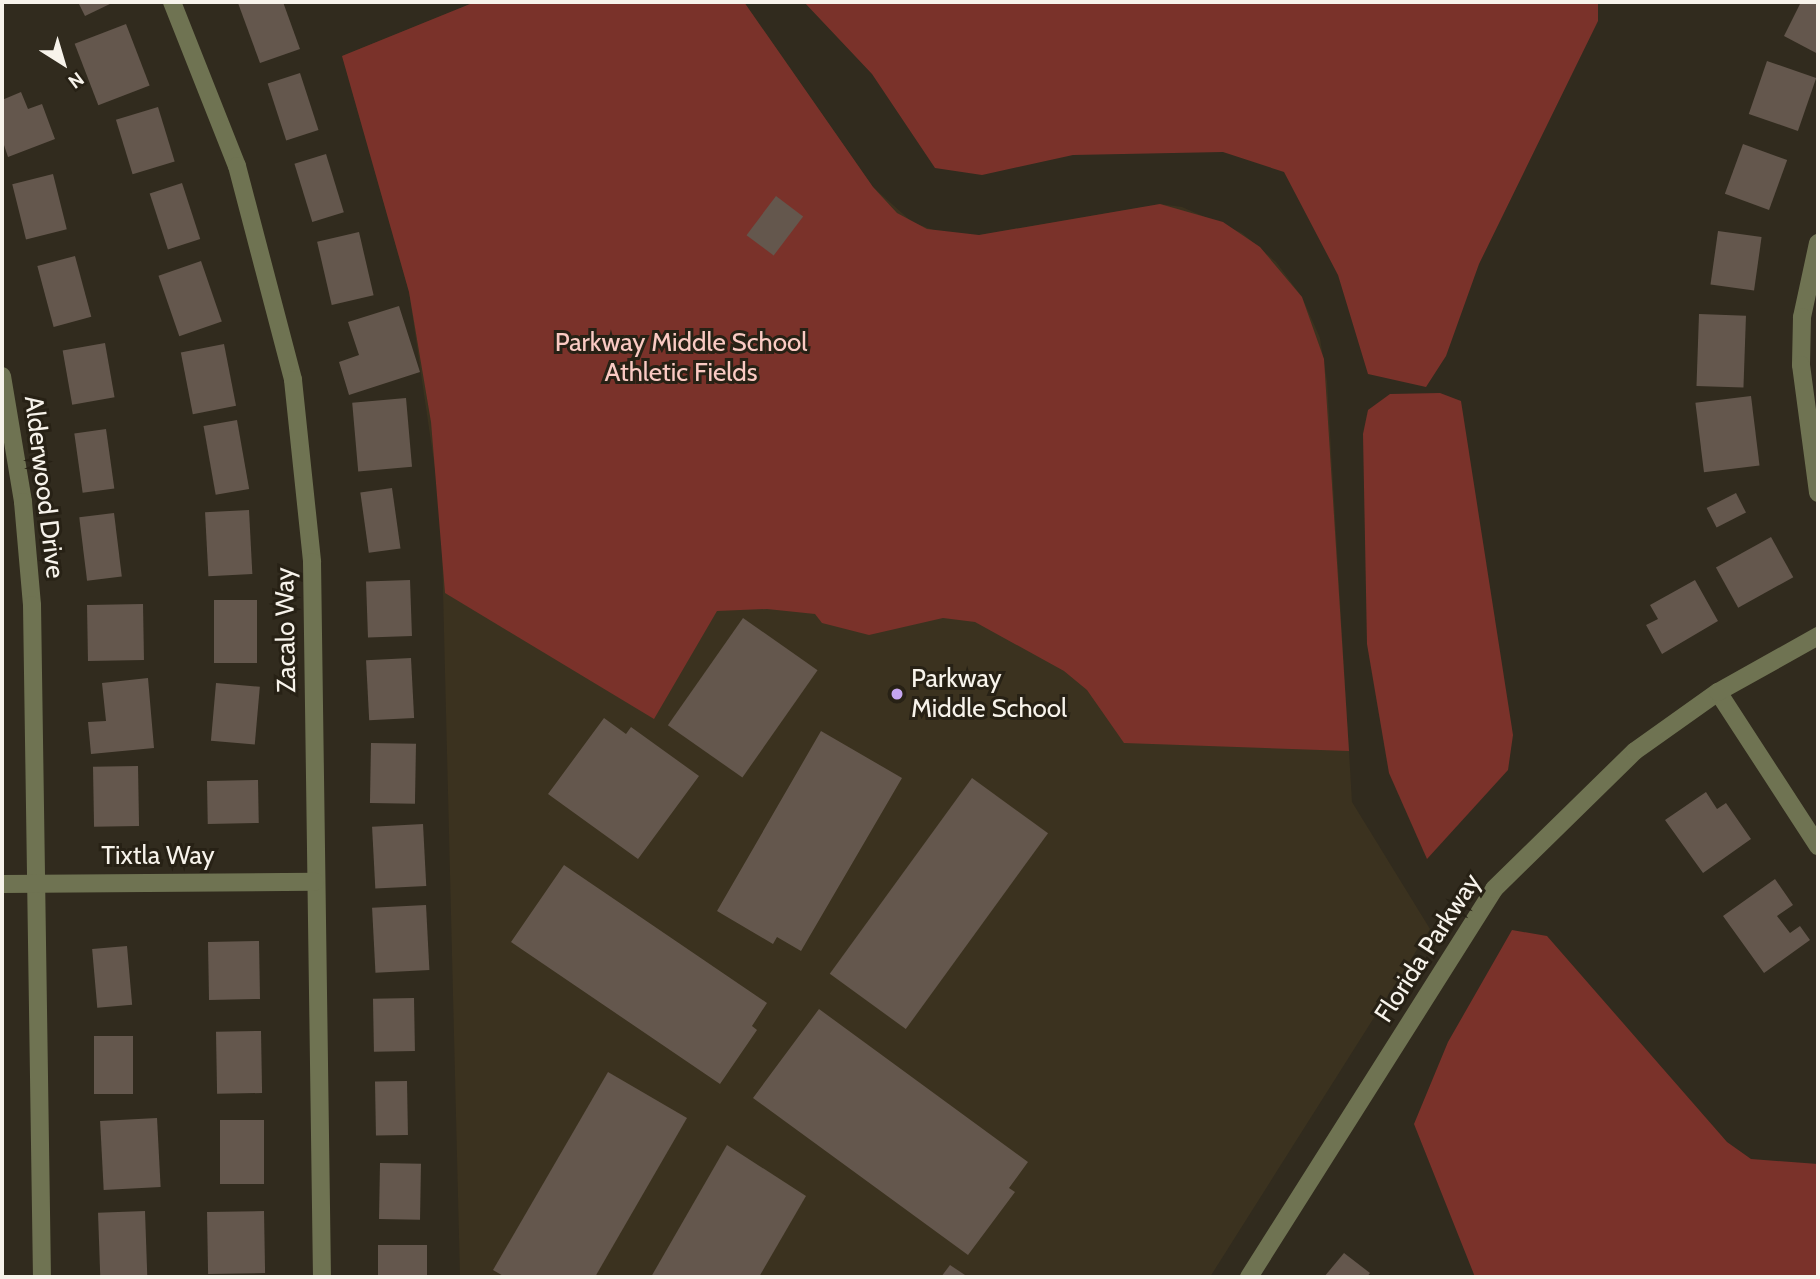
<!DOCTYPE html>
<html>
<head>
<meta charset="utf-8">
<style>
	body { margin:0 }
	#map { position:relative; width:1820px; height:1279px; overflow:hidden; background:#312b1e; font-family:Cabin,sans-serif }
	div>[style] { position:absolute }
	[style*='--x'] { left:calc(var(--x)*1px); top:calc(var(--y)*1px); width:calc(var(--w)*1px); rotate:calc(var(--a)*1deg) }
	.built>* { inset:0; background:#3b321f }
	.green>* { inset:0; background:#7a322a }
	.building>* { inset:0; background:#64574d; transform-origin:0 0 }
	.minor>* { height:18px; margin:-9px; padding:0 9px; transform-origin:9px; border-radius:9px; background:#6f7352 }
	.dots>* { width:19px; height:19px; translate:-50% -50%; box-sizing:border-box; border:4px solid #272115; border-radius:50% }
	span { translate:-50% -50%; white-space:nowrap; text-align:center; line-height:1.15; -webkit-text-stroke:6px #272115; paint-order:stroke }
	.park-label { font-size:26px; color:#facac3 }
	.street-label { font-size:26px; color:#f7f3eb }
	.poi-label { font-size:26px; color:#f7f3eb }
	.left { translate:0 -50%; text-align:left }
	.frame { position:absolute; inset:0; border:4px solid #f7f3eb; pointer-events:none }
	.north { position:absolute; left:28px; top:28px; width:70px; height:70px; -webkit-text-stroke:5px #272115; paint-order:stroke; rotate:143deg; font-size:19px; font-weight:700; line-height:28px; text-align:center; color:#f7f3eb }
	.north::after { content:''; display:block; margin:auto; width:24px; height:32px; background:#f7f3eb; clip-path:polygon(50% 0,100% 100%,50% 72%,0 100%) }
</style>
</head>
<body>
<div id="map">
	<div class="built">
		<i style="clip-path:polygon(475px 2px,744px 2px,873px 187px,912px 222px,944px 234px,979px 235px,1160px 204px,1182px 207px,1242px 233px,1276px 262px,1302px 297px,1320px 338px,1327px 381px,1352px 802px,1430px 929px,1210px 1277px,460px 1277px,441px 510px,409px 292px,342px 56px)"></i>
	</div>
	<div class="green">
		<i style="clip-path:polygon(475px 2px,744px 2px,873px 187px,897px 213px,927px 229px,979px 235px,1160px 204px,1223px 222px,1260px 247px,1302px 297px,1324px 359px,1349px 751px,1124px 743px,1087px 690px,1064px 671px,975px 622px,943px 618px,869px 635px,822px 623px,815px 614px,767px 609px,717px 611px,654px 719px,445px 593px,431px 422px,409px 292px,342px 56px)"></i>
		<i style="clip-path:polygon(804px 2px,1598px 2px,1598px 21px,1479px 264px,1446px 356px,1426px 387px,1368px 374px,1338px 275px,1284px 172px,1223px 152px,1073px 155px,982px 175px,935px 168px,872px 74px)"></i>
		<i style="clip-path:polygon(1440px 393px,1461px 401px,1513px 735px,1508px 770px,1427px 859px,1389px 773px,1367px 644px,1363px 434px,1368px 410px,1390px 394px)"></i>
		<i style="clip-path:polygon(1512px 930px,1547px 936px,1727px 1142px,1751px 1159px,1818px 1164px,1818px 1277px,1475px 1277px,1414px 1124px,1448px 1042px)"></i>
	</div>
	<div class="building">
		<i style="clip-path:polygon(78px 2px,114px 2px,85px 16px)"></i>
		<i style="clip-path:polygon(283px 2px,300px 49px,260px 63px,238px 3px)"></i>
		<i style="clip-path:polygon(1801px 2px,1818px 2px,1818px 54px,1784px 36px)"></i>
		<i style="left:126px;top:24px;width:66px;height:55px;rotate:69deg"></i>
		<i style="left:1767px;top:61px;width:52px;height:56px;rotate:19deg"></i>
		<i style="left:300px;top:73px;width:60px;height:34px;rotate:72deg"></i>
		<i style="clip-path:polygon(21px 92px,28px 109px,42px 104px,55px 139px,8px 157px,2px 139px,2px 100px)"></i>
		<i style="left:158px;top:107px;width:57px;height:44px;rotate:73deg"></i>
		<i style="left:1743px;top:144px;width:47px;height:53px;rotate:20deg"></i>
		<i style="left:326px;top:154px;width:61px;height:33px;rotate:73deg"></i>
		<i style="left:53px;top:174px;width:57px;height:42px;rotate:76deg"></i>
		<i style="left:182px;top:183px;width:59px;height:34px;rotate:72deg"></i>
		<i style="left:776px;top:196px;width:34px;height:49px;rotate:37deg"></i>
		<i style="left:1718px;top:231px;width:44px;height:54px;rotate:8deg"></i>
		<i style="left:359px;top:232px;width:65px;height:43px;rotate:77deg"></i>
		<i style="left:75px;top:256px;width:63px;height:39px;rotate:75deg"></i>
		<i style="left:201px;top:261px;width:64px;height:45px;rotate:71deg"></i>
		<i style="clip-path:polygon(399px 306px,420px 372px,349px 395px,339px 362px,359px 355px,348px 322px)"></i>
		<i style="left:1699px;top:314px;width:47px;height:72px;rotate:2deg"></i>
		<i style="left:105px;top:343px;width:55px;height:43px;rotate:80deg"></i>
		<i style="left:224px;top:344px;width:63px;height:44px;rotate:79deg"></i>
		<i style="left:1751px;top:396px;width:70px;height:56px;rotate:83deg"></i>
		<i style="left:406px;top:398px;width:69px;height:54px;rotate:85deg"></i>
		<i style="left:237px;top:420px;width:70px;height:34px;rotate:80deg"></i>
		<i style="left:106px;top:429px;width:60px;height:32px;rotate:82deg"></i>
		<i style="left:392px;top:488px;width:61px;height:32px;rotate:82deg"></i>
		<i style="left:1736px;top:493px;width:22px;height:33px;rotate:63deg"></i>
		<i style="left:249px;top:510px;width:64px;height:44px;rotate:87deg"></i>
		<i style="left:114px;top:513px;width:64px;height:35px;rotate:83deg"></i>
		<i style="left:1771px;top:537px;width:46px;height:63px;rotate:61deg"></i>
		<i style="left:410px;top:580px;width:56px;height:44px;rotate:88deg"></i>
		<i style="clip-path:polygon(1695px 580px,1718px 621px,1662px 654px,1646px 625px,1658px 619px,1650px 605px)"></i>
		<i style="left:214px;top:600px;width:43px;height:63px"></i>
		<i style="left:143px;top:604px;width:56px;height:56px;rotate:89deg"></i>
		<i style="left:743px;top:618px;width:91px;height:131px;rotate:35deg"></i>
		<i style="left:411px;top:658px;width:60px;height:45px;rotate:87deg"></i>
		<i style="clip-path:polygon(148px 678px,154px 748px,91px 754px,88px 722px,106px 721px,102px 683px)"></i>
		<i style="left:216px;top:683px;width:44px;height:58px;rotate:5deg"></i>
		<i style="clip-path:polygon(604px 718px,626px 734px,631px 727px,699px 776px,638px 859px,548px 794px)"></i>
		<i style="clip-path:polygon(821px 731px,902px 778px,801px 951px,777px 937px,773px 944px,717px 911px)"></i>
		<i style="left:371px;top:743px;width:45px;height:60px;rotate:1deg"></i>
		<i style="left:138px;top:766px;width:60px;height:45px;rotate:89deg"></i>
		<i style="left:972px;top:778px;width:94px;height:242px;rotate:36deg"></i>
		<i style="left:258px;top:780px;width:43px;height:51px;rotate:89deg"></i>
		<i style="clip-path:polygon(1706px 792px,1717px 809px,1726px 803px,1751px 839px,1703px 873px,1665px 820px)"></i>
		<i style="left:423px;top:824px;width:62px;height:51px;rotate:87deg"></i>
		<i style="clip-path:polygon(564px 865px,767px 1003px,752px 1026px,757px 1030px,720px 1084px,511px 942px)"></i>
		<i style="clip-path:polygon(1775px 879px,1793px 905px,1777px 916px,1790px 933px,1800px 926px,1810px 940px,1764px 973px,1723px 916px)"></i>
		<i style="left:426px;top:905px;width:65px;height:54px;rotate:87deg"></i>
		<i style="left:259px;top:941px;width:58px;height:51px;rotate:89deg"></i>
		<i style="left:127px;top:946px;width:59px;height:35px;rotate:85deg"></i>
		<i style="left:414px;top:998px;width:53px;height:41px;rotate:89deg"></i>
		<i style="clip-path:polygon(819px 1009px,1028px 1162px,1009px 1188px,1015px 1192px,968px 1255px,753px 1098px)"></i>
		<i style="left:261px;top:1031px;width:62px;height:45px;rotate:89deg"></i>
		<i style="left:94px;top:1036px;width:39px;height:58px"></i>
		<i style="clip-path:polygon(608px 1072px,687px 1118px,595px 1277px,505px 1277px,493px 1270px)"></i>
		<i style="left:407px;top:1081px;width:54px;height:32px;rotate:89deg"></i>
		<i style="left:157px;top:1118px;width:69px;height:57px;rotate:87deg"></i>
		<i style="left:220px;top:1120px;width:44px;height:64px"></i>
		<i style="clip-path:polygon(727px 1145px,806px 1196px,759px 1277px,651px 1277px)"></i>
		<i style="left:380px;top:1163px;width:41px;height:56px;rotate:1deg"></i>
		<i style="left:145px;top:1211px;width:64px;height:47px;rotate:88deg"></i>
		<i style="left:264px;top:1211px;width:62px;height:57px;rotate:89deg"></i>
		<i style="left:378px;top:1245px;width:49px;height:32px"></i>
		<i style="clip-path:polygon(1344px 1253px,1370px 1273px,1367px 1277px,1324px 1277px)"></i>
		<i style="clip-path:polygon(950px 1265px,968px 1277px,941px 1277px)"></i>
	</div>
	<div class="minor">
		<i style="--x:172;--y:2;--w:176;--a:68.4"></i>
		<i style="--x:237;--y:166;--w:221;--a:75.3"></i>
		<i style="--x:293;--y:380;--w:183;--a:84"></i>
		<i style="--x:312;--y:562;--w:715;--a:89.2"></i>
		<i style="--x:1818;--y:243;--w:76;--a:102.2"></i>
		<i style="--x:1802;--y:317;--w:48;--a:91.2"></i>
		<i style="--x:1801;--y:365;--w:129;--a:82.4"></i>
		<i style="--x:2;--y:376;--w:128;--a:80.5"></i>
		<i style="--x:23;--y:502;--w:103;--a:85"></i>
		<i style="--x:32;--y:605;--w:672;--a:89.15"></i>
		<i style="--x:1718;--y:692;--w:184;--a:57"></i>
		<i style="--x:2;--y:884;--w:313;--a:-0.4"></i>
		<i style="--x:1249;--y:1277;--w:459;--a:-57.7"></i>
		<i style="--x:1494;--y:889;--w:197;--a:-44.4"></i>
		<i style="--x:1635;--y:751;--w:102;--a:-35.4"></i>
		<i style="--x:1718;--y:692;--w:115;--a:-29.2"></i>
	</div>
	<div class="dots">
		<i style="left:897px;top:694px;background:#c6a6f0"></i>
	</div>
	<div class="park-label">
		<span style="left:681px;top:358px">Parkway Middle School<br>Athletic Fields</span>
	</div>
	<div class="street-label">
		<span style="left:44px;top:487px;rotate:83deg">Alderwood Drive</span>
		<span style="left:286px;top:630px;rotate:-91deg">Zacalo Way</span>
		<span style="left:158px;top:856px">Tixtla Way</span>
		<span style="left:1428px;top:948px;rotate:-57deg">Florida Parkway</span>
	</div>
	<div class="poi-label">
		<span class="left" style="left:911px;top:694px">Parkway<br>Middle School</span>
	</div>
	<div class="frame"></div>
	<div class="north">N</div>
</div>
</body>
</html>
